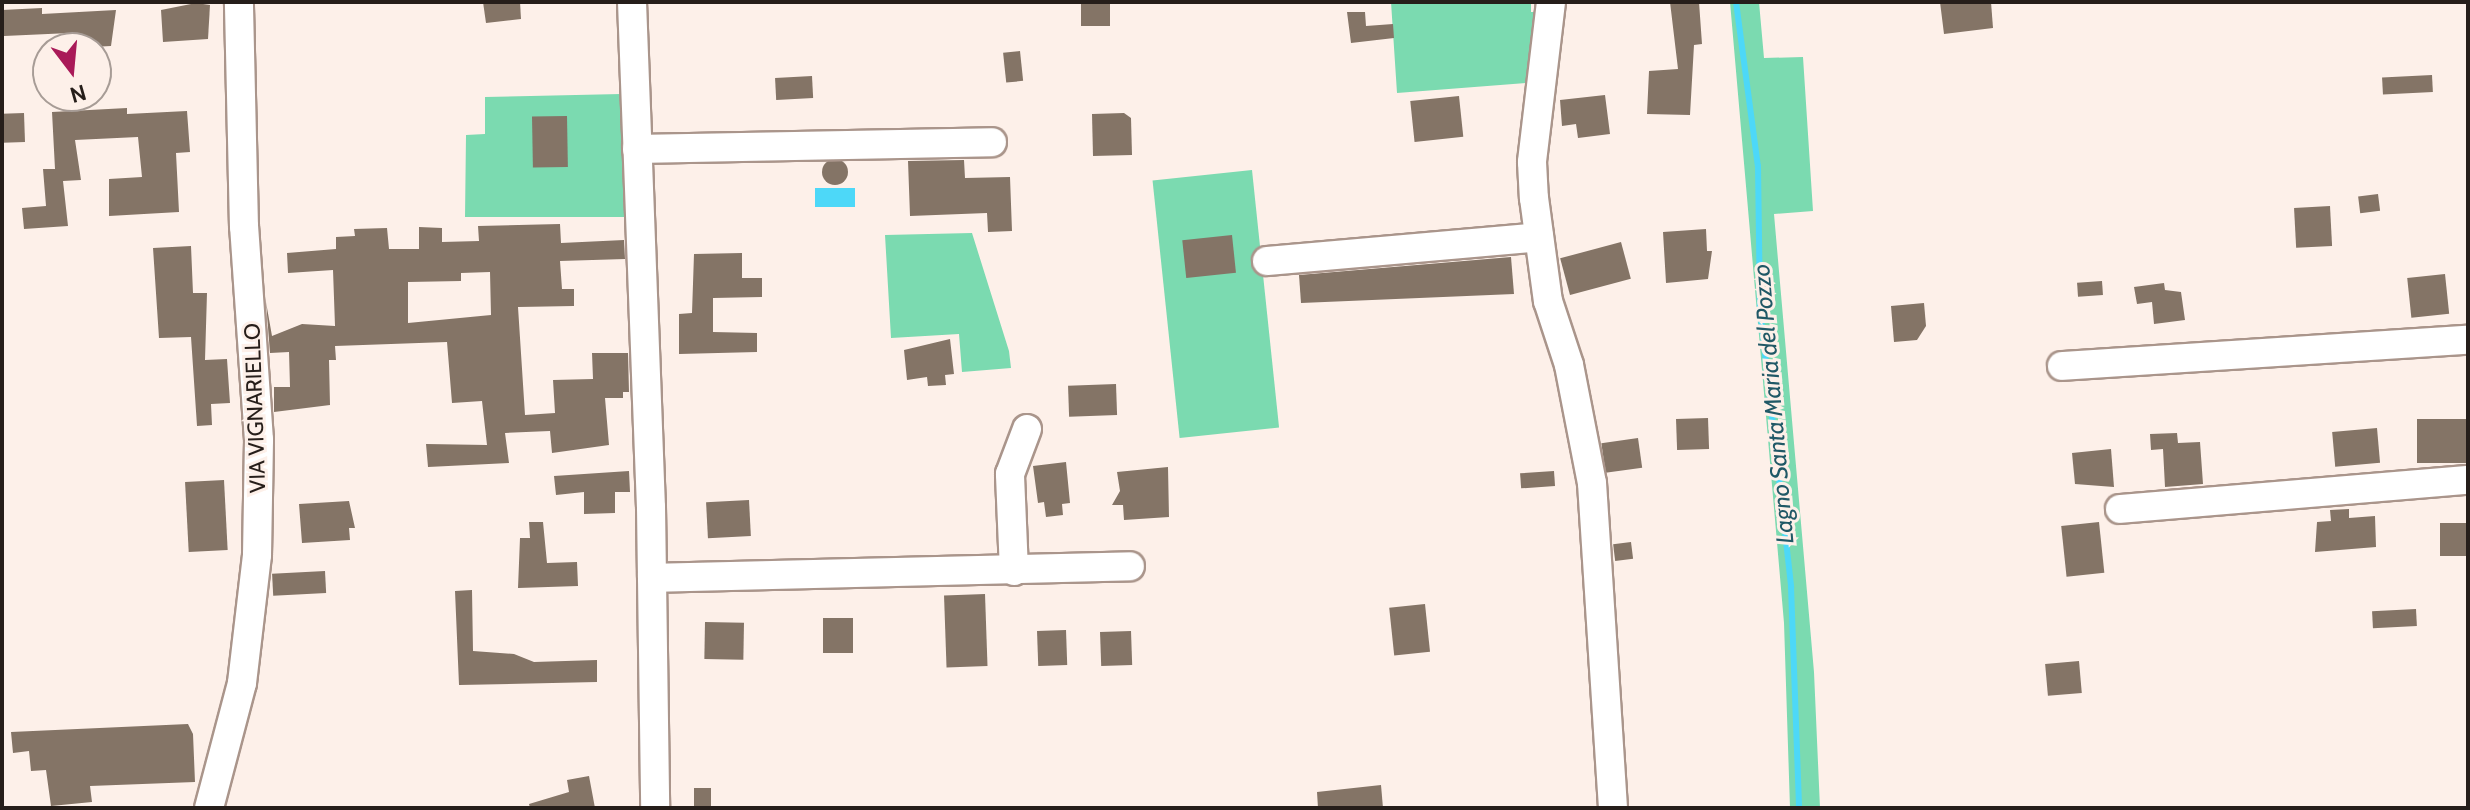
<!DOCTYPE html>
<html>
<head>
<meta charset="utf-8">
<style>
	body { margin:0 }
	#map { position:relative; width:2470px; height:810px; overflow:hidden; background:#fdf0e9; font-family:Cabin,sans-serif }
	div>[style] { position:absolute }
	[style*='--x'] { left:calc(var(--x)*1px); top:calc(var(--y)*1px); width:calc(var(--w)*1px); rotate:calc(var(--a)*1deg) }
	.green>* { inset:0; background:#7bdab0; transform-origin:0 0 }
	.water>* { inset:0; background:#4dd8f8; transform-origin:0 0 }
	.stream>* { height:6px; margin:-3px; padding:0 3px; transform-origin:3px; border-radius:3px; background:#4dd8f8 }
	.building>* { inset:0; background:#847466; transform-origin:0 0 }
	.round { border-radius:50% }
	.roads { filter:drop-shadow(2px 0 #aa958b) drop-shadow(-2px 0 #aa958b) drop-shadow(0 2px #aa958b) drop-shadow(0 -2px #aa958b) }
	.minor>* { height:28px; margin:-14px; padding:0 14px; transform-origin:14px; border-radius:14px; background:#fff }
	span { translate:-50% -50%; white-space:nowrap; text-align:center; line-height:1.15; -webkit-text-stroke:6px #fdf0e9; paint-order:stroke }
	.street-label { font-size:22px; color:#261e1a }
	.water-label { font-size:24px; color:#205866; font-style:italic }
	.frame { position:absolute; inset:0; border:4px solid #261e1a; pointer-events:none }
	.north { position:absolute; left:32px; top:32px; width:80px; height:80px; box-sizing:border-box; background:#fdf0e9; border:2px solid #a79c96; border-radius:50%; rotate:164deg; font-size:22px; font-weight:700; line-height:32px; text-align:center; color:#261e1a }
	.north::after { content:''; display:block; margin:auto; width:28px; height:36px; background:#a91a58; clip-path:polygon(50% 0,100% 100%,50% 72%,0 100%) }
</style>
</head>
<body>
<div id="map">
	<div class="green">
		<i style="clip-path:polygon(1391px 2px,1531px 2px,1531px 12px,1544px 12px,1538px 82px,1397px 93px)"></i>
		<i style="clip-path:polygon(1730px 2px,1759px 2px,1764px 58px,1803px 57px,1813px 211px,1774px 214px,1814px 672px,1820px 808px,1790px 808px,1784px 623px)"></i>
		<i style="clip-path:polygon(621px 94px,628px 217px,465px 217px,466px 135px,485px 134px,485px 97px)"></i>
		<i style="left:1252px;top:170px;width:259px;height:100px;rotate:84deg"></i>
		<i style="clip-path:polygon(972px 233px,1009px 351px,1011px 368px,962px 372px,959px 334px,891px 338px,885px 235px)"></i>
	</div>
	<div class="water">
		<i style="left:855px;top:188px;width:19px;height:40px;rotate:90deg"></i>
	</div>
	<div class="stream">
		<i style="--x:1736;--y:2;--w:165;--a:82.4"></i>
		<i style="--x:1758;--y:166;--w:143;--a:89.2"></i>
		<i style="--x:1760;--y:309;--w:280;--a:83.6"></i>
		<i style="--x:1791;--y:587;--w:221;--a:87.9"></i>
	</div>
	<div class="building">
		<i style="clip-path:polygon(483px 2px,520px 2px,521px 19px,486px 23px)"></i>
		<i style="left:1081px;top:2px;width:29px;height:24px"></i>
		<i style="clip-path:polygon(1670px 2px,1699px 2px,1702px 44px,1694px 45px,1690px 115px,1647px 114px,1649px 71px,1678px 69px)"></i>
		<i style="clip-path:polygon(1940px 2px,1991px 2px,1993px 28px,1944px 34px)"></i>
		<i style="clip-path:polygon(196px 3px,210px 5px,208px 39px,163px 42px,161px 10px)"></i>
		<i style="clip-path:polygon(42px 8px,42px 14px,116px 10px,111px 46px,72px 48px,70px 33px,4px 36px,2px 10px)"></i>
		<i style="clip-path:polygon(1347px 12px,1365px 12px,1366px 26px,1393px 24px,1394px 38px,1351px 43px)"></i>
		<i style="left:1020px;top:51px;width:30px;height:17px;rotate:84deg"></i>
		<i style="left:2432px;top:75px;width:17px;height:50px;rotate:87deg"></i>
		<i style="left:812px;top:76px;width:22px;height:37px;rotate:87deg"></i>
		<i style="clip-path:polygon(1605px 95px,1610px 134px,1578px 138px,1576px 124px,1562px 126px,1560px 100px)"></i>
		<i style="left:1459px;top:96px;width:41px;height:49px;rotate:84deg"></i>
		<i style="clip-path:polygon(127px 108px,127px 114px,187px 111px,190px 152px,176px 153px,179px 212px,109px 216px,109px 179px,142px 177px,138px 137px,75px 140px,81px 180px,63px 181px,68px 226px,24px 229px,22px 208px,46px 206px,43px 169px,55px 169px,52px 112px)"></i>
		<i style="left:24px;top:113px;width:29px;height:22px;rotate:88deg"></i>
		<i style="clip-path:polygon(1124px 113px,1131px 118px,1132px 155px,1093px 156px,1092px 114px)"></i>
		<i style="left:567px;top:116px;width:51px;height:35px;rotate:89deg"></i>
		<i class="round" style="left:822px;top:159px;width:26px;height:26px"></i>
		<i style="clip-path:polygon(964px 160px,965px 178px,1010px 177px,1012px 231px,988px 232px,987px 213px,910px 216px,908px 161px)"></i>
		<i style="left:2378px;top:194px;width:17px;height:20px;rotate:83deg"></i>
		<i style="left:2330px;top:206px;width:40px;height:36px;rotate:87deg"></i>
		<i style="clip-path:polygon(evenodd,560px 224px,561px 243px,624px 240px,625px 259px,560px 261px,562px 289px,574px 289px,574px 306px,518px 307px,525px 415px,555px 413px,553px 380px,593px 379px,592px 353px,628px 353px,629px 392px,623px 392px,623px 398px,605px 398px,609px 445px,552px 453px,550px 431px,505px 433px,509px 463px,428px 467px,426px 444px,487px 445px,482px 401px,452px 403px,447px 342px,335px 346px,336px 360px,329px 360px,330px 405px,274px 412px,274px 387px,290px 387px,289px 352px,270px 353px,266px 302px,272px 336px,302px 324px,335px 326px,333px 270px,288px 273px,287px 253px,336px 249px,336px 237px,355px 236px,354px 229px,387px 228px,389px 249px,419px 249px,419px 227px,442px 228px,442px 242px,479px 241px,478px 226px,560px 224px,490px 272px,491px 315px,408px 323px,408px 282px,461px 281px,461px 273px,490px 272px)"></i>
		<i style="clip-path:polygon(1706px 229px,1707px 251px,1712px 251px,1708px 279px,1666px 283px,1663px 232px)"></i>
		<i style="left:1232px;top:235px;width:38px;height:50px;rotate:84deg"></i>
		<i style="left:1621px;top:242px;width:38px;height:63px;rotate:75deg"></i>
		<i style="clip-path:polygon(191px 246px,193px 293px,207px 293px,205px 360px,227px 359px,230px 403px,211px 404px,212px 425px,197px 426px,191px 337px,159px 338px,153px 248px)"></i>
		<i style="clip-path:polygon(742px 253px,742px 278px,762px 278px,762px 297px,713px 298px,713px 332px,757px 333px,757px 352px,679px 354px,679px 314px,692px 313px,694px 254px)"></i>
		<i style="clip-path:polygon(1511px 257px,1514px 294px,1301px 303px,1299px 275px)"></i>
		<i style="left:2445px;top:274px;width:40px;height:38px;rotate:84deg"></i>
		<i style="left:2102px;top:281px;width:14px;height:25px;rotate:86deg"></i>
		<i style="clip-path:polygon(2164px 283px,2165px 290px,2181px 292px,2185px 320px,2154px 324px,2152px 302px,2137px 304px,2134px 287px)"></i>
		<i style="clip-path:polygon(1924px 303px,1926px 326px,1917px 340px,1894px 342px,1891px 306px)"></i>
		<i style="clip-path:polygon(950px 339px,954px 374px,945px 375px,946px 385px,928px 386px,927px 377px,907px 380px,904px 350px)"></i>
		<i style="left:1116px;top:384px;width:31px;height:48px;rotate:88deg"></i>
		<i style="left:1708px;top:418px;width:31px;height:32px;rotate:88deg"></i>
		<i style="left:2468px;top:419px;width:44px;height:51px;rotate:90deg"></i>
		<i style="left:2377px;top:428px;width:35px;height:45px;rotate:85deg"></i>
		<i style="clip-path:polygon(2177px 433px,2178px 443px,2200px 442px,2203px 484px,2165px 487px,2163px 449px,2151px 450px,2150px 434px)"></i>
		<i style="left:1638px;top:438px;width:30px;height:37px;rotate:82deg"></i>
		<i style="clip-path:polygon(2111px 449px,2114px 487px,2075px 484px,2072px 453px)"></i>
		<i style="clip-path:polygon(1066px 462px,1070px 503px,1062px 504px,1063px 515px,1046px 517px,1044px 502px,1038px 503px,1033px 466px)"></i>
		<i style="clip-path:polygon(1168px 467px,1169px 517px,1124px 520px,1123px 505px,1112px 505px,1120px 491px,1117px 472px)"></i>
		<i style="clip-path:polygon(629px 471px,630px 492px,615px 492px,615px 513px,584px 514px,584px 492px,556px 495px,554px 476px)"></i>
		<i style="left:1554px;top:471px;width:15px;height:34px;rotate:86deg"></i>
		<i style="left:224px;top:480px;width:70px;height:39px;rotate:87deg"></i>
		<i style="left:749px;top:500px;width:36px;height:43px;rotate:87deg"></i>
		<i style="clip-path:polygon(349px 501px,355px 528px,349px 528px,350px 540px,302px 543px,299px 504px)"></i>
		<i style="clip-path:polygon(2349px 509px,2349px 518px,2375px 516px,2376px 547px,2315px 552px,2317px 522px,2331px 521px,2330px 510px)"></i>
		<i style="clip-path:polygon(529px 522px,543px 522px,547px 563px,577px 562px,578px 586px,518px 588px,520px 538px,530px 538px)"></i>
		<i style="left:2099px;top:522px;width:51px;height:38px;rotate:84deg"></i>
		<i style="left:2468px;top:523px;width:33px;height:28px;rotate:90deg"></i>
		<i style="left:1631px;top:542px;width:17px;height:18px;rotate:83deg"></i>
		<i style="left:325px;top:571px;width:22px;height:53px;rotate:87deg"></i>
		<i style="clip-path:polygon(472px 590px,473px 651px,514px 654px,534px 662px,597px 660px,597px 682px,459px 685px,455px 591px)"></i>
		<i style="left:985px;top:594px;width:72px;height:41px;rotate:88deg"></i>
		<i style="left:1425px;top:604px;width:48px;height:36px;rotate:84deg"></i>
		<i style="left:2416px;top:609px;width:17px;height:44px;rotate:87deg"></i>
		<i style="left:823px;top:618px;width:30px;height:35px"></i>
		<i style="left:705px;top:622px;width:39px;height:37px;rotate:1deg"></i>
		<i style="left:1066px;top:630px;width:35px;height:29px;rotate:88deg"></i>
		<i style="left:1131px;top:631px;width:34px;height:31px;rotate:88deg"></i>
		<i style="left:2079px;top:661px;width:32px;height:34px;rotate:85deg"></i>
		<i style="clip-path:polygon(188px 724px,193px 734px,195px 782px,90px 786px,92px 802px,51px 806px,46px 770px,31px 771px,29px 751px,13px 753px,11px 732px)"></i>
		<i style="clip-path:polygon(589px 776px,595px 808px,530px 808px,529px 804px,569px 792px,567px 780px)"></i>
		<i style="clip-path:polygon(1381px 785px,1383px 808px,1318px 808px,1317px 792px)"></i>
		<i style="left:694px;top:788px;width:17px;height:20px"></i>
	</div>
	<div class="roads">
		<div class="minor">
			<i style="--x:632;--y:2;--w:505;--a:87.85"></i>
			<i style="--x:651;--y:507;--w:301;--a:89.2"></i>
			<i style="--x:1551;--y:2;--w:161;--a:96.8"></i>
			<i style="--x:1532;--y:162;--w:36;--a:87"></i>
			<i style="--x:1534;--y:198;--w:104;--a:82.3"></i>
			<i style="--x:1548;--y:301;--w:67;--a:71.8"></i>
			<i style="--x:1569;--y:365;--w:120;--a:79"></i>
			<i style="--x:1592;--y:483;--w:326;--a:86.3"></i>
			<i style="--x:637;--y:149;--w:355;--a:-1.1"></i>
			<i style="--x:1267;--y:261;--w:273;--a:-5"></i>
			<i style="--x:2062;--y:366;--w:407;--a:-3.7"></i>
			<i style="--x:2120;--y:509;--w:349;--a:-4.8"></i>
			<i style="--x:1014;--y:571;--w:97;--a:-92.4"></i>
			<i style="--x:1010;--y:474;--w:48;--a:-69.3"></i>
			<i style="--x:652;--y:578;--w:478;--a:-1.4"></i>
			<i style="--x:209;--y:808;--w:129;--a:-75.2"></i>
			<i style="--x:242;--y:683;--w:129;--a:-83.3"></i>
			<i style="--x:257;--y:555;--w:115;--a:-89"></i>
			<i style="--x:259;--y:440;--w:214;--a:-94"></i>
			<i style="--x:244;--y:227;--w:225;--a:-91.3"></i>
		</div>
	</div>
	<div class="street-label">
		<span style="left:255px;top:408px;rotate:-92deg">VIA VIGNARIELLO</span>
	</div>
	<div class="water-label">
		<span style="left:1773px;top:404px;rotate:-95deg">Lagno Santa Maria del Pozzo</span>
	</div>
	<div class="frame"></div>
	<div class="north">N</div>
</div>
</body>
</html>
